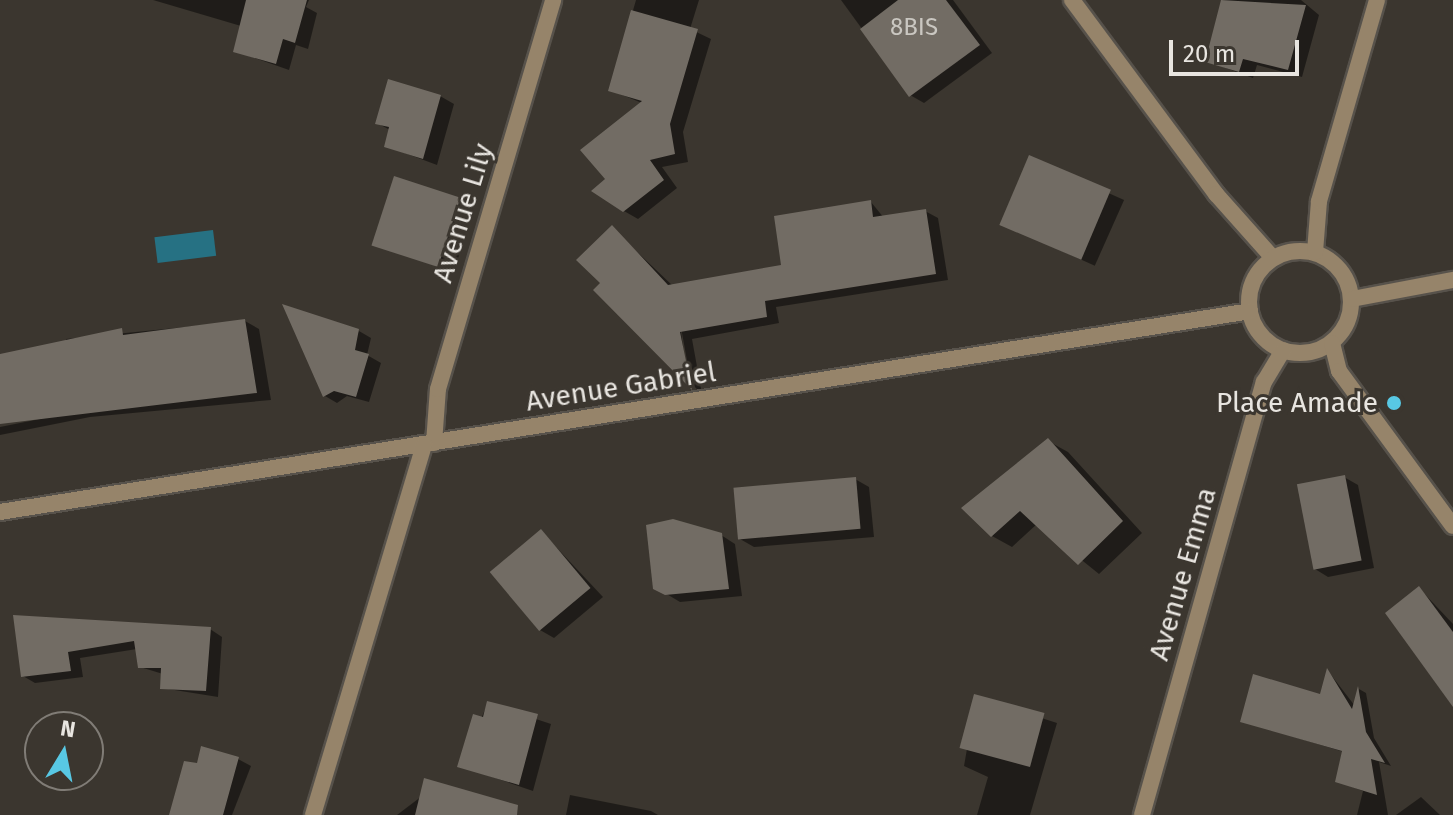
<!DOCTYPE html>
<html>
<head>
<meta charset="utf-8">
<style>
	body { margin:0 }
	#map { position:relative; width:1453px; height:815px; overflow:hidden; background:#3b362f; font-family:"Fira Sans",sans-serif }
	div>[style] { position:absolute }
	[style*='--x'] { left:calc(var(--x)*1px); top:calc(var(--y)*1px); width:calc(var(--w)*1px); rotate:calc(var(--a)*1deg) }
	.water>* { inset:0; background:#267183; transform-origin:0 0 }
	.shadow>* { inset:0; background:#0007; transform-origin:0 0 }
	.building>* { inset:0; background:#726c64; transform-origin:0 0 }
	.roads { filter:drop-shadow(2px 0 #57524b) drop-shadow(-2px 0 #57524b) drop-shadow(0 2px #57524b) drop-shadow(0 -2px #57524b) }
	.street>* { height:16px; margin:-8px; padding:0 8px; transform-origin:8px; border-radius:8px; background:#96846a }
	.street>.ring { margin:-8px; padding:0; box-sizing:content-box; background:none; border:16px solid #96846a; border-radius:50% }
	.dots>* { width:22px; height:22px; translate:-50% -50%; box-sizing:border-box; border:4px solid #3b362f; border-radius:50% }
	span { translate:-50% -50%; white-space:nowrap; text-align:center; line-height:1.15; -webkit-text-stroke:6px #3b362f; paint-order:stroke }
	.number-label { font-size:24px; color:#cac7c1 }
	.number-label span { -webkit-text-stroke-width:0 }
	.street-label { font-size:28px; color:#e8e5e0 }
	.poi-label { font-size:28px; color:#e8e5e0 }
	.right { translate:-100% -50%; text-align:right }
	.north { position:absolute; left:24px; top:711px; width:80px; height:80px; box-sizing:border-box; background:#3b362f; border:2px solid #807c76; border-radius:50%; rotate:10deg; font-size:22px; font-weight:700; line-height:32px; text-align:center; color:#e8e5e0 }
	.north::after { content:''; display:block; margin:auto; width:28px; height:36px; background:#58c8e4; clip-path:polygon(50% 0,100% 100%,50% 72%,0 100%) }
	.scale { position:absolute; left:1169px; top:40px; width:130px; height:36px; box-sizing:border-box; border:4px solid #e8e5e0; border-top:0; padding-left:10px; font-size:24px; line-height:28px; white-space:nowrap; color:#e8e5e0; -webkit-text-stroke:6px #3b362f; paint-order:stroke }
</style>
</head>
<body>
<div id="map">
	<div class="water">
		<i style="left:213px;top:230px;width:26px;height:59px;rotate:83deg"></i>
	</div>
	<div class="shadow">
		<i style="clip-path:polygon(153px 0,309px 0,306px 7px,317px 13px,308px 49px,296px 45px,289px 70px,235px 51px,241px 26px)"></i>
		<i style="clip-path:polygon(636px 0,699px 0,690px 29px,711px 39px,683px 132px,688px 162px,662px 167px,677px 188px,638px 219px,624px 211px,608px 179px,642px 103px,610px 90px)"></i>
		<i style="clip-path:polygon(841px 0,953px 0,992px 53px,924px 103px,910px 95px)"></i>
		<i style="clip-path:polygon(1223px 0,1301px 0,1319px 15px,1302px 77px,1257px 65px,1253px 78px,1207px 61px)"></i>
		<i style="clip-path:polygon(440px 96px,454px 104px,437px 165px,386px 146px,390px 130px,377px 123px)"></i>
		<i style="left:1030px;top:158px;width:103px;height:72px;rotate:24deg"></i>
		<i style="clip-path:polygon(459px 200px,473px 208px,454px 272px,376px 245px)"></i>
		<i style="clip-path:polygon(evenodd,871px 202px,884px 218px,925px 211px,938px 218px,948px 280px,776px 307px,779px 323px,692px 339px,702px 394px,596px 290px,602px 283px,579px 260px,612px 228px,673px 286px,784px 266px,777px 218px,871px 202px,680px 322px,692px 388px,687px 383px,680px 322px)"></i>
		<i style="clip-path:polygon(245px 321px,259px 329px,271px 400px,90px 417px,0 435px,0 427px,85px 410px,0 423px,0 356px,67px 344px,66px 339px)"></i>
		<i style="clip-path:polygon(359px 331px,371px 338px,367px 355px,381px 363px,369px 402px,347px 396px,337px 403px,325px 396px)"></i>
		<i style="clip-path:polygon(1048px 441px,1068px 452px,1142px 533px,1099px 574px,1037px 524px,1012px 547px,992px 536px)"></i>
		<i style="clip-path:polygon(1344px 477px,1358px 485px,1374px 568px,1328px 577px,1315px 569px)"></i>
		<i style="clip-path:polygon(855px 479px,869px 487px,874px 537px,754px 547px,740px 539px)"></i>
		<i style="clip-path:polygon(541px 531px,603px 597px,554px 638px,540px 630px)"></i>
		<i style="clip-path:polygon(721px 535px,735px 544px,742px 596px,680px 602px,655px 587px)"></i>
		<i style="clip-path:polygon(1419px 588px,1453px 624px,1453px 703px)"></i>
		<i style="clip-path:polygon(15px 617px,210px 629px,222px 637px,218px 697px,162px 688px,163px 674px,140px 667px,137px 649px,80px 658px,83px 677px,35px 683px,23px 676px)"></i>
		<i style="clip-path:polygon(1328px 671px,1355px 706px,1359px 689px,1366px 693px,1374px 738px,1391px 766px,1379px 762px,1388px 815px,1357px 815px,1363px 791px,1337px 781px,1344px 752px,1242px 721px,1322px 697px)"></i>
		<i style="clip-path:polygon(976px 697px,1057px 723px,1030px 815px,977px 815px,988px 777px,964px 766px)"></i>
		<i style="clip-path:polygon(488px 703px,551px 724px,533px 791px,460px 766px)"></i>
		<i style="clip-path:polygon(238px 759px,251px 766px,232px 815px,171px 815px,198px 765px)"></i>
		<i style="clip-path:polygon(570px 795px,651px 811px,658px 815px,566px 815px)"></i>
		<i style="clip-path:polygon(422px 796px,488px 815px,397px 815px)"></i>
		<i style="clip-path:polygon(1421px 797px,1440px 815px,1396px 815px)"></i>
	</div>
	<div class="building">
		<i style="clip-path:polygon(246px 0,307px 0,295px 43px,283px 39px,276px 64px,233px 52px)"></i>
		<i style="clip-path:polygon(898px 0,946px 0,980px 45px,909px 97px,860px 29px)"></i>
		<i style="clip-path:polygon(1221px 0,1306px 5px,1288px 70px,1243px 59px,1239px 72px,1205px 62px)"></i>
		<i style="clip-path:polygon(631px 10px,698px 29px,670px 124px,675px 154px,650px 160px,664px 180px,623px 212px,591px 191px,605px 179px,580px 150px,642px 101px,608px 91px)"></i>
		<i style="clip-path:polygon(388px 79px,441px 95px,423px 159px,384px 147px,389px 127px,375px 124px)"></i>
		<i style="left:1029px;top:155px;width:89px;height:76px;rotate:23deg"></i>
		<i style="left:394px;top:176px;width:70px;height:73px;rotate:18deg"></i>
		<i style="clip-path:polygon(871px 200px,873px 217px,926px 209px,936px 274px,765px 301px,767px 317px,680px 332px,692px 390px,593px 290px,600px 283px,576px 260px,612px 225px,668px 285px,781px 265px,774px 216px)"></i>
		<i style="clip-path:polygon(282px 304px,359px 329px,355px 350px,369px 354px,356px 397px,334px 391px,323px 397px)"></i>
		<i style="clip-path:polygon(245px 319px,257px 393px,0 424px,0 354px,122px 328px,123px 335px)"></i>
		<i style="clip-path:polygon(1048px 438px,1123px 521px,1078px 565px,1020px 511px,991px 537px,961px 508px)"></i>
		<i style="left:1345px;top:475px;width:87px;height:49px;rotate:79deg"></i>
		<i style="left:856px;top:477px;width:52px;height:123px;rotate:85deg"></i>
		<i style="clip-path:polygon(673px 519px,722px 533px,729px 589px,665px 595px,653px 589px,646px 525px)"></i>
		<i style="left:541px;top:529px;width:77px;height:67px;rotate:50deg"></i>
		<i style="clip-path:polygon(1419px 586px,1453px 632px,1453px 707px,1385px 613px)"></i>
		<i style="clip-path:polygon(13px 615px,211px 627px,206px 691px,160px 689px,161px 668px,138px 668px,134px 641px,68px 652px,71px 671px,21px 677px)"></i>
		<i style="clip-path:polygon(1327px 668px,1352px 709px,1358px 686px,1366px 732px,1385px 763px,1371px 759px,1377px 795px,1335px 782px,1342px 751px,1240px 722px,1253px 674px,1320px 694px)"></i>
		<i style="left:974px;top:694px;width:73px;height:56px;rotate:15deg"></i>
		<i style="clip-path:polygon(487px 701px,538px 714px,519px 785px,457px 767px,473px 714px,483px 717px)"></i>
		<i style="clip-path:polygon(201px 746px,239px 757px,223px 815px,169px 815px,184px 761px,197px 763px)"></i>
		<i style="clip-path:polygon(424px 778px,518px 805px,517px 815px,415px 815px)"></i>
	</div>
	<div class="roads">
		<div class="street">
			<i style="--x:1072;--y:0;--w:242;--a:53.4"></i>
			<i style="--x:1216;--y:194;--w:86;--a:48.3"></i>
			<i class="ring" style="left:1249px;top:251px;width:86px;height:86px"></i>
			<i style="--x:1315;--y:252;--w:51;--a:-85.5"></i>
			<i style="--x:1319;--y:201;--w:209;--a:-73.9"></i>
			<i style="--x:1352;--y:299;--w:103;--a:-10.7"></i>
			<i style="--x:1332;--y:343;--w:29;--a:76"></i>
			<i style="--x:1339;--y:371;--w:192;--a:53.7"></i>
			<i style="--x:434;--y:443;--w:54;--a:-85.8"></i>
			<i style="--x:438;--y:389;--w:406;--a:-73.5"></i>
			<i style="--x:0;--y:512;--w:1266;--a:-9.13"></i>
			<i style="--x:313;--y:815;--w:386;--a:-73.3"></i>
			<i style="--x:1142;--y:815;--w:450;--a:-74.3"></i>
			<i style="--x:1264;--y:382;--w:37;--a:-59"></i>
		</div>
	</div>
	<div class="dots">
		<i style="left:1394px;top:403px;background:#58c8e4"></i>
	</div>
	<div class="number-label">
		<span style="left:914px;top:28px">8BIS</span>
	</div>
	<div class="street-label">
		<span style="left:463px;top:213px;rotate:-73deg">Avenue Lily</span>
		<span style="left:621px;top:387px;rotate:-9deg">Avenue Gabriel</span>
		<span style="left:1183px;top:574px;rotate:-74deg">Avenue Emma</span>
	</div>
	<div class="poi-label">
		<span class="right" style="left:1378px;top:403px">Place Amade</span>
	</div>
	<div class="north">N</div>
	<div class="scale">20 m</div>
</div>
</body>
</html>
